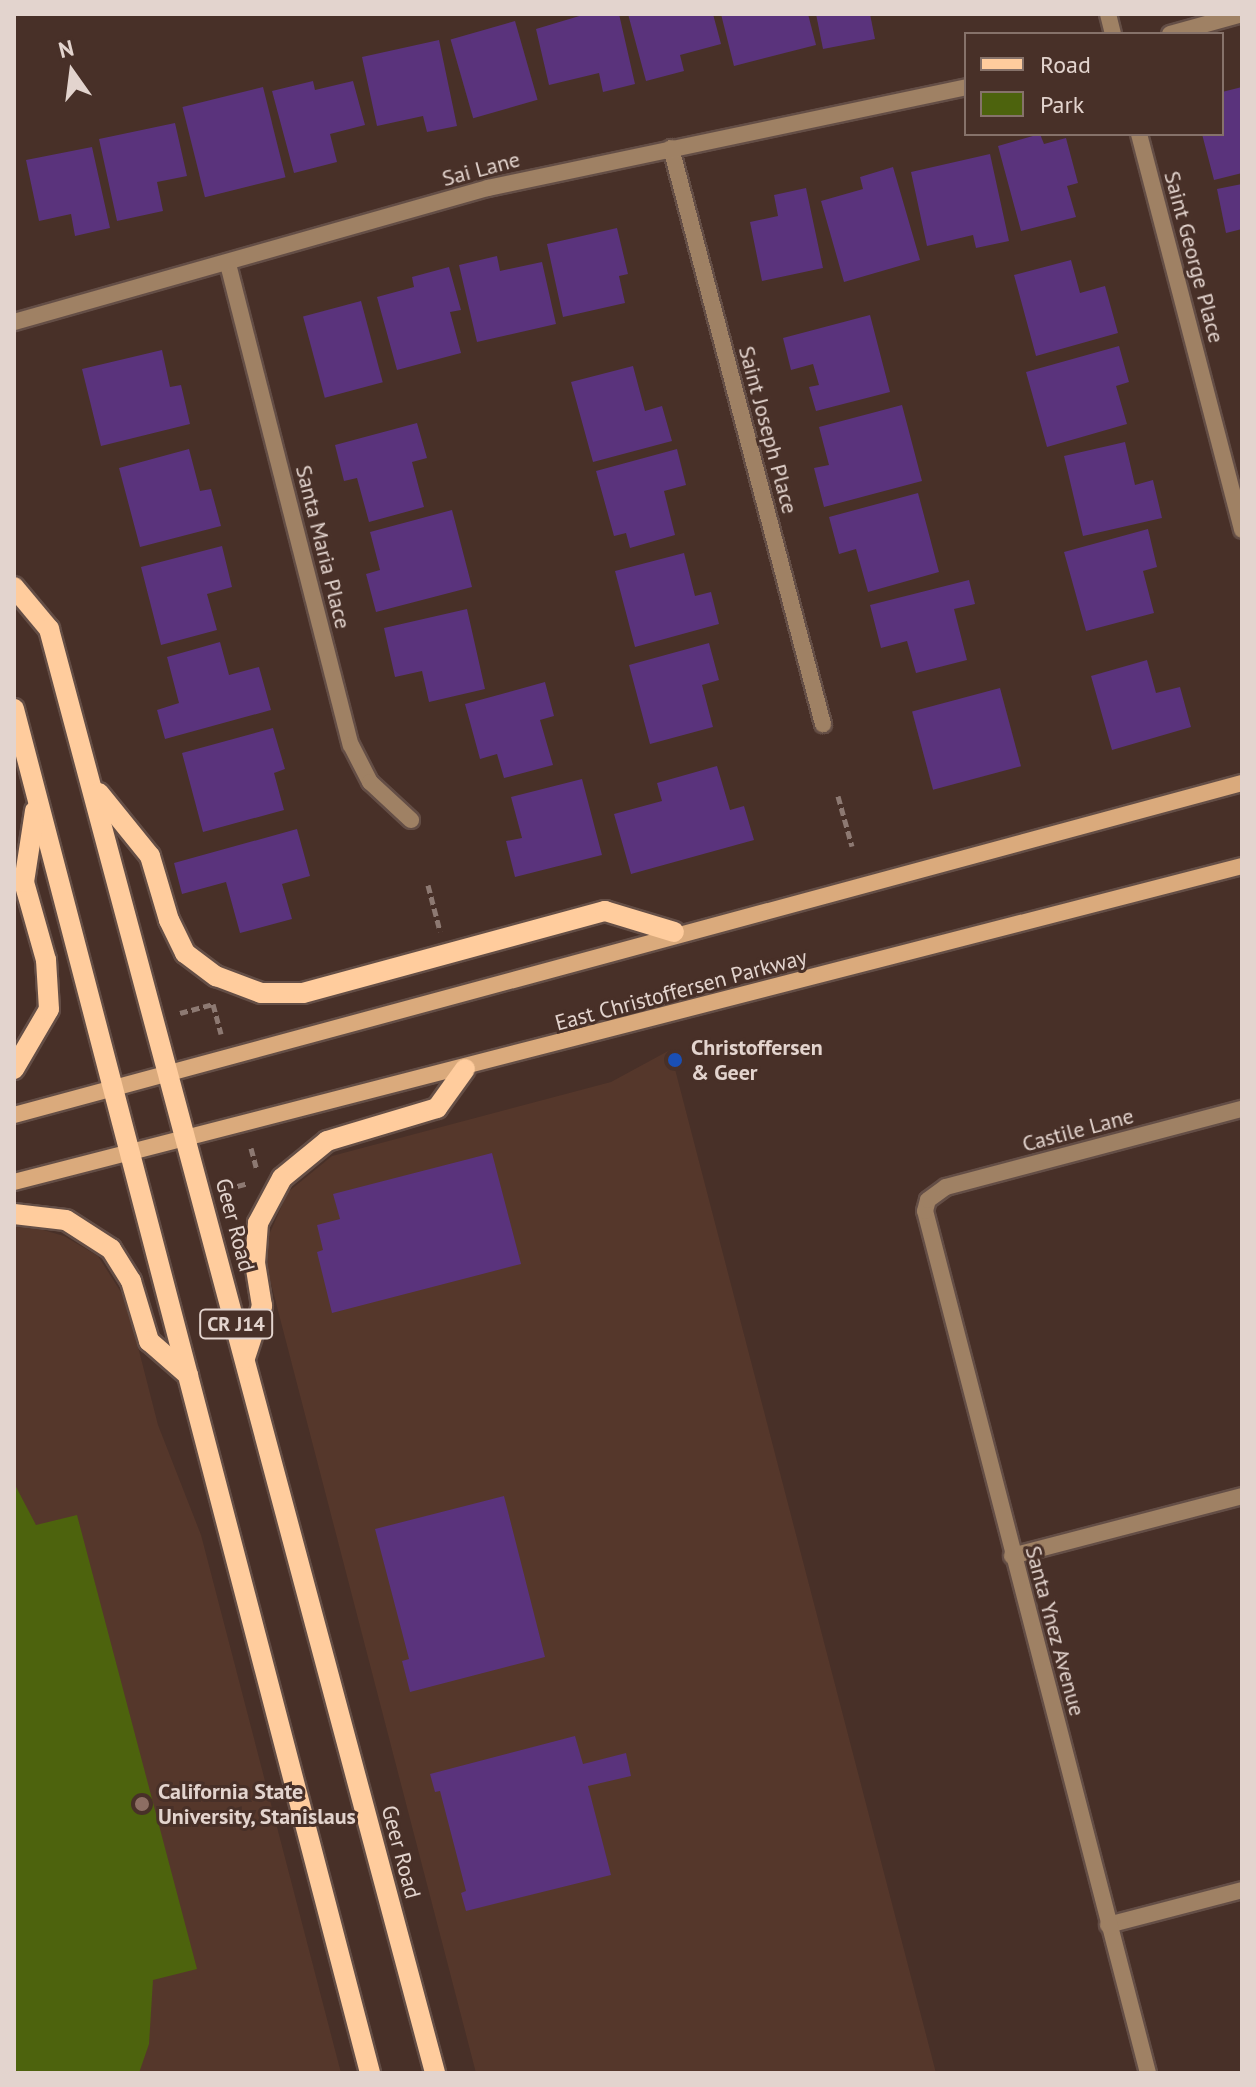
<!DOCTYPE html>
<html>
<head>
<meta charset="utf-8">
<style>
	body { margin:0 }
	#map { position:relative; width:1256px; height:2087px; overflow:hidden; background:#483028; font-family:"PT Sans",sans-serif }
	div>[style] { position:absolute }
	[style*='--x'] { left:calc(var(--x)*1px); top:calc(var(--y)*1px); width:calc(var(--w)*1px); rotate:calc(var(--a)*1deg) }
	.built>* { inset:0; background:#55372b }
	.green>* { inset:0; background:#4d630d }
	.building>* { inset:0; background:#5a337c; transform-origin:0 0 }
	.path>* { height:5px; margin-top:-2.5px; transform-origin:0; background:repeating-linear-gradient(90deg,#8d7972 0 8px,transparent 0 12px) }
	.roads { filter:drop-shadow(2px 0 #644e46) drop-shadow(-2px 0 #644e46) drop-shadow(0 2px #644e46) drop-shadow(0 -2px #644e46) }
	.street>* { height:16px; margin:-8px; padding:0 8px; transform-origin:8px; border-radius:8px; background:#9f8164 }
	.secondary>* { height:16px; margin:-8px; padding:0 8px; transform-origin:8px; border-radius:8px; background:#daaa7c }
	.primary>* { height:20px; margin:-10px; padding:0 10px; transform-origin:10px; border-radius:10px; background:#ffcc9d }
	.dots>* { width:22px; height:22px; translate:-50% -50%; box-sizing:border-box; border:4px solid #483028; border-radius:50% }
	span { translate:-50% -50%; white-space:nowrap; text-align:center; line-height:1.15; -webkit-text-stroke:6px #483028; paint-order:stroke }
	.shield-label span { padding:2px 6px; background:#483028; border:2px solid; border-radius:6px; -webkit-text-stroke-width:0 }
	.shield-label { font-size:20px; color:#e3d4ce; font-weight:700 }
	.street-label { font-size:22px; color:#e3d4ce }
	.poi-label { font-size:22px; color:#e3d4ce; font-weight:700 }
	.left { translate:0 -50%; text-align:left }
	.frame { position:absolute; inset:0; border:16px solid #e3d4ce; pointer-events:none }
	.legend { position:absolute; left:964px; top:32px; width:260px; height:104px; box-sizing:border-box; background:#483028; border:2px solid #86726a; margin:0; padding:10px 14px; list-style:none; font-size:24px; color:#e3d4ce }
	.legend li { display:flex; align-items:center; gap:16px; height:40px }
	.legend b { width:40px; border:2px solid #86726a }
	.north { position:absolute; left:32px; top:32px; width:80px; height:80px; -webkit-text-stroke:6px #483028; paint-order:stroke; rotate:346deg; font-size:22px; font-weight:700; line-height:32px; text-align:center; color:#e3d4ce }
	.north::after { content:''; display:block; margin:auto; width:28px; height:36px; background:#e3d4ce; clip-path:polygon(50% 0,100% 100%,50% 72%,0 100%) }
</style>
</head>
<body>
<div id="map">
	<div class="built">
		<i style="clip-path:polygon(670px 1050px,936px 2073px,476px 2073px,268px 1272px,268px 1237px,288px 1192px,332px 1156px,611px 1082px)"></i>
		<i style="clip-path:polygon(26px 1225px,64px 1236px,98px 1256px,126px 1300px,158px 1425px,201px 1535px,341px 2073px,14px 2073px,14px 1226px)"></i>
	</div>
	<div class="green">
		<i style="clip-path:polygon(14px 1483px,36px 1525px,77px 1515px,197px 1969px,153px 1980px,149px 2044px,139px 2073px,14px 2073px)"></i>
	</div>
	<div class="building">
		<i style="clip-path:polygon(586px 14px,619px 14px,635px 84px,603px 92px,599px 73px,549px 85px,536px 29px)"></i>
		<i style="clip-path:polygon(628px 14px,713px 14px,721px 44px,680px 55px,684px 71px,646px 81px)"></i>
		<i style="clip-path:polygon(721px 14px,808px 14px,816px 45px,734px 66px)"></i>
		<i style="clip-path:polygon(816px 14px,870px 14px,875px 39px,823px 49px)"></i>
		<i style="left:515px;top:21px;width:82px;height:67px;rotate:74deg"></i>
		<i style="clip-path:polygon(439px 40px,457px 126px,427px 132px,423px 116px,377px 126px,362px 57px)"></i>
		<i style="clip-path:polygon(313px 81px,315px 90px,353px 81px,365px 125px,330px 134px,337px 162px,294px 173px,272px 91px)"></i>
		<i style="left:263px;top:87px;width:93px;height:83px;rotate:76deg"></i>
		<i style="clip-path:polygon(1242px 87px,1242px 173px,1214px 180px,1202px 134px,1222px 134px,1222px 92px)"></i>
		<i style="clip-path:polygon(175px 123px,187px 176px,157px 182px,163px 211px,117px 221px,99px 139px)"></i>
		<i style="clip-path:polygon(1040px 134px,1044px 144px,1066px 138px,1078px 183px,1067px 186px,1076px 217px,1021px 231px,998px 146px)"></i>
		<i style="clip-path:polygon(92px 147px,110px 228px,75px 236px,71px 214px,39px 221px,26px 160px)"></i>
		<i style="clip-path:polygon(990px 154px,1009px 241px,976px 248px,973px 235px,927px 246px,911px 172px)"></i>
		<i style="clip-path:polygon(893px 167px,920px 260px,844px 282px,821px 201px,863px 189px,860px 177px)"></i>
		<i style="clip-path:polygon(1242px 184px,1242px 229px,1226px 233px,1217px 189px)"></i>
		<i style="clip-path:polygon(806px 188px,823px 268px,762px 281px,750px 222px,778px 216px,774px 195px)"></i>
		<i style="clip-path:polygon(617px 228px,628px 274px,619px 276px,625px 303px,563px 317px,547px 244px)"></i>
		<i style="clip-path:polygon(497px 256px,500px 271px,542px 262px,556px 324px,477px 342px,459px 265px)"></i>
		<i style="clip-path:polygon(1071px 260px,1080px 293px,1105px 286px,1118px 333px,1036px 356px,1014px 275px)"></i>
		<i style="clip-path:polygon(449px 267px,461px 310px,450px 312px,461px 353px,397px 370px,377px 297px,414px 287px,412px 277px)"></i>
		<i style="left:361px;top:301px;width:84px;height:60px;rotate:75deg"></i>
		<i style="clip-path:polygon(870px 315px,890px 392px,816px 411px,809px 387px,819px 385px,813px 364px,791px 370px,783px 338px)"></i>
		<i style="clip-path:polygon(1119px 346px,1129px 382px,1116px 386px,1127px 424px,1047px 447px,1026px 372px)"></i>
		<i style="clip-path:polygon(162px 350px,170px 387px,181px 385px,190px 424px,101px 446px,82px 369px)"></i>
		<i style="clip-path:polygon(633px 366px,645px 411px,662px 406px,672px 441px,593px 462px,571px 382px)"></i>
		<i style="clip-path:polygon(902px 405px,922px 481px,824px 507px,814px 468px,829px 465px,819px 427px)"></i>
		<i style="clip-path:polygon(417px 423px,427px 458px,412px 462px,424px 507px,369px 522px,357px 478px,344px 481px,335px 445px)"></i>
		<i style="clip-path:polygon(1125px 442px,1135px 485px,1153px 480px,1162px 518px,1083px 536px,1064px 456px)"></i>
		<i style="clip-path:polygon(189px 449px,200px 491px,211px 489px,221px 526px,140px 547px,119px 468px)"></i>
		<i style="clip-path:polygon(677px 449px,686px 485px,664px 491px,675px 535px,630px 548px,626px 533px,614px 536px,596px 471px)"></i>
		<i style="clip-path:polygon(918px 493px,939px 572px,868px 592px,856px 549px,839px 554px,829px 517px)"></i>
		<i style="clip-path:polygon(452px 510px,472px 587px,376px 612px,366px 574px,380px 570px,370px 532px)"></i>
		<i style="clip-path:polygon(1148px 529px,1157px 567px,1143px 571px,1154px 613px,1086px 631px,1064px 552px)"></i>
		<i style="clip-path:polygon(222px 546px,232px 587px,207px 594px,217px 630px,161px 645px,141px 567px)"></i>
		<i style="clip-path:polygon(684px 553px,695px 596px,711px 592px,719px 624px,635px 647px,615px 571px)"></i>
		<i style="clip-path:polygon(969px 580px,975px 604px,954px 609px,967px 660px,916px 673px,907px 641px,881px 648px,870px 605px)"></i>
		<i style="clip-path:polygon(467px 609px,485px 689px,429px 702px,422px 671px,395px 677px,384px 628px)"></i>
		<i style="clip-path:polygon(220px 642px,229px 675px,259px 667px,271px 710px,165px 739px,157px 710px,179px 703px,167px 657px)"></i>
		<i style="clip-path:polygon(709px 643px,719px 680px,702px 685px,713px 727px,650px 744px,629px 665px)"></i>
		<i style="clip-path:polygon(1147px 660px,1156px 693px,1180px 687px,1191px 727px,1112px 750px,1091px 676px)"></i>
		<i style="clip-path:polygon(545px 682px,554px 716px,540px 720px,553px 765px,504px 778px,497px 754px,480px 759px,465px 704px)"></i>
		<i style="left:1000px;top:688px;width:81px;height:91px;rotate:75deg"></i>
		<i style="clip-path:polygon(273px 728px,285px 769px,274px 773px,284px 810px,203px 832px,182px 753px)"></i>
		<i style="clip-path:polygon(717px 766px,730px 810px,744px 806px,754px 840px,631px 874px,614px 814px,662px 801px,657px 783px)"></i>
		<i style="clip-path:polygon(582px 779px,602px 855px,515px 877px,506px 841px,522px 838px,511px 797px)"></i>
		<i style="clip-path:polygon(297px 829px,310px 876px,282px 884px,292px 919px,240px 933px,226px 882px,182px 894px,174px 863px)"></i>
		<i style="clip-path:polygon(492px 1153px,521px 1264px,332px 1313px,317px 1252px,323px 1250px,317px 1225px,340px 1219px,333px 1194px)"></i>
		<i style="clip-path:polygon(504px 1496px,545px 1657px,410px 1692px,402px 1661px,409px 1659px,375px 1529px)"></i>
		<i style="clip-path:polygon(575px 1736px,583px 1764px,626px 1753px,631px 1776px,588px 1786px,611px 1875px,466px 1911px,461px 1893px,466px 1891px,440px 1791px,435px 1792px,430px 1774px)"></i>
	</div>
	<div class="path">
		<i style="--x:838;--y:796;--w:52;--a:74.4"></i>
		<i style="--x:428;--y:885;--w:48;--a:75.4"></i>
		<i style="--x:180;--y:1013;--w:34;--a:-15"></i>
		<i style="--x:213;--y:1004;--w:31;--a:75"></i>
		<i style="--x:251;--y:1148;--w:23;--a:75"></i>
		<i style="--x:226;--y:1189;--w:23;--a:-15"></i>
	</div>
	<div class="roads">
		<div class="street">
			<i style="--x:1108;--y:14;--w:21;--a:76"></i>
			<i style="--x:1170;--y:34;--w:75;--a:-15.5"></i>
			<i style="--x:1139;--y:134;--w:409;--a:75.4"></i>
			<i style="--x:671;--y:148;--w:596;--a:75.22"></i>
			<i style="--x:228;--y:264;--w:496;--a:75.7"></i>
			<i style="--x:351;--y:745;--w:42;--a:62.8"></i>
			<i style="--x:370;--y:782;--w:56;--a:42.8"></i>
			<i style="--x:14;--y:322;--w:493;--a:-15.8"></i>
			<i style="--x:488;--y:188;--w:489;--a:-11.9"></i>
			<i style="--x:1012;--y:1556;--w:238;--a:-14.6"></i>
			<i style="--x:1108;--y:1925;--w:138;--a:-14.6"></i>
			<i style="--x:1148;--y:2073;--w:890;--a:-104.5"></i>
			<i style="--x:925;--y:1211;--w:11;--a:-75"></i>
			<i style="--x:928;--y:1200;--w:22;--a:-36"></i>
			<i style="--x:946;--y:1187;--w:306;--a:-14.8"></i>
		</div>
		<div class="secondary">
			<i style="--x:14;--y:1115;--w:1272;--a:-15.13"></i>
			<i style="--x:14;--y:1182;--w:1268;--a:-14.43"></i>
		</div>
		<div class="primary">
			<i style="--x:14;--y:587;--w:55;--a:50.2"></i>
			<i style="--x:49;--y:629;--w:1495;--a:75.03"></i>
			<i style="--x:14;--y:709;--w:1410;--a:75.37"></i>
			<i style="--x:99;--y:793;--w:81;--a:51"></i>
			<i style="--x:150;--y:856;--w:67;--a:73.5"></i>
			<i style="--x:169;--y:920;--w:37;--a:64"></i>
			<i style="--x:185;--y:953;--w:39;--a:37"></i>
			<i style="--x:216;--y:976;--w:48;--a:20.7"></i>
			<i style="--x:261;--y:993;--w:42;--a:0"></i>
			<i style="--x:303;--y:993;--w:313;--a:-15.2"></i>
			<i style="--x:605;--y:911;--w:72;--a:16.9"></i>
			<i style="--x:14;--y:1069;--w:69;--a:-59.7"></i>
			<i style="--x:49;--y:1009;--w:49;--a:-93.5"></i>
			<i style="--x:46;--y:960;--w:81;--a:-105.8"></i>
			<i style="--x:24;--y:882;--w:72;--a:-81.2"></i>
			<i style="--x:14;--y:1214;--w:52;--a:6.6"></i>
			<i style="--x:66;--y:1220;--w:54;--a:32.8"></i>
			<i style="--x:111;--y:1249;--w:38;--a:58"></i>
			<i style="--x:131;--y:1281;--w:63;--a:73.3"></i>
			<i style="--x:149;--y:1341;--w:52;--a:41.1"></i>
			<i style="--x:245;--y:1358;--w:55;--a:-71.9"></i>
			<i style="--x:262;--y:1306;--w:44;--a:-99.2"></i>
			<i style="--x:255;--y:1263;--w:40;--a:-85.7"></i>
			<i style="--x:258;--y:1223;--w:51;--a:-61.9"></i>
			<i style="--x:282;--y:1178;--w:58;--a:-39.4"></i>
			<i style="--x:327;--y:1141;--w:115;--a:-16.7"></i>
			<i style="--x:437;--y:1108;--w:48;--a:-54.3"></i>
		</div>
	</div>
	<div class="dots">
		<i style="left:675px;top:1060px;background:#1a4fb4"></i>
		<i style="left:142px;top:1804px;background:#8d6e63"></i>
	</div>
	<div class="shield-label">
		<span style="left:236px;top:1324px">CR J14</span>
	</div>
	<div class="street-label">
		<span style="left:481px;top:169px;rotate:-15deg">Sai Lane</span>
		<span style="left:1194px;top:257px;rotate:75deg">Saint George Place</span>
		<span style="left:768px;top:430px;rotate:75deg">Saint Joseph Place</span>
		<span style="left:323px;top:547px;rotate:76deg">Santa Maria Place</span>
		<span style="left:681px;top:990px;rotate:-15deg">East Christoffersen Parkway</span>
		<span style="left:1078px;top:1130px;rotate:-15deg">Castile Lane</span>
		<span style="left:235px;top:1225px;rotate:75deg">Geer Road</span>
		<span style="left:1055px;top:1631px;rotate:75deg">Santa Ynez Avenue</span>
		<span style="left:401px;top:1852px;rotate:75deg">Geer Road</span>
	</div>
	<div class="poi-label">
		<span class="left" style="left:691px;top:1060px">Christoffersen<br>&amp; Geer</span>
		<span class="left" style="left:158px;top:1804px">California State<br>University, Stanislaus</span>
	</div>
	<div class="frame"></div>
	<ul class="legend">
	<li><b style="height:10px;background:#ffcc9d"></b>Road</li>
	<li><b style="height:22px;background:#4d630d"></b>Park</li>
	</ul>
	<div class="north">N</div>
</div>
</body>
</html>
